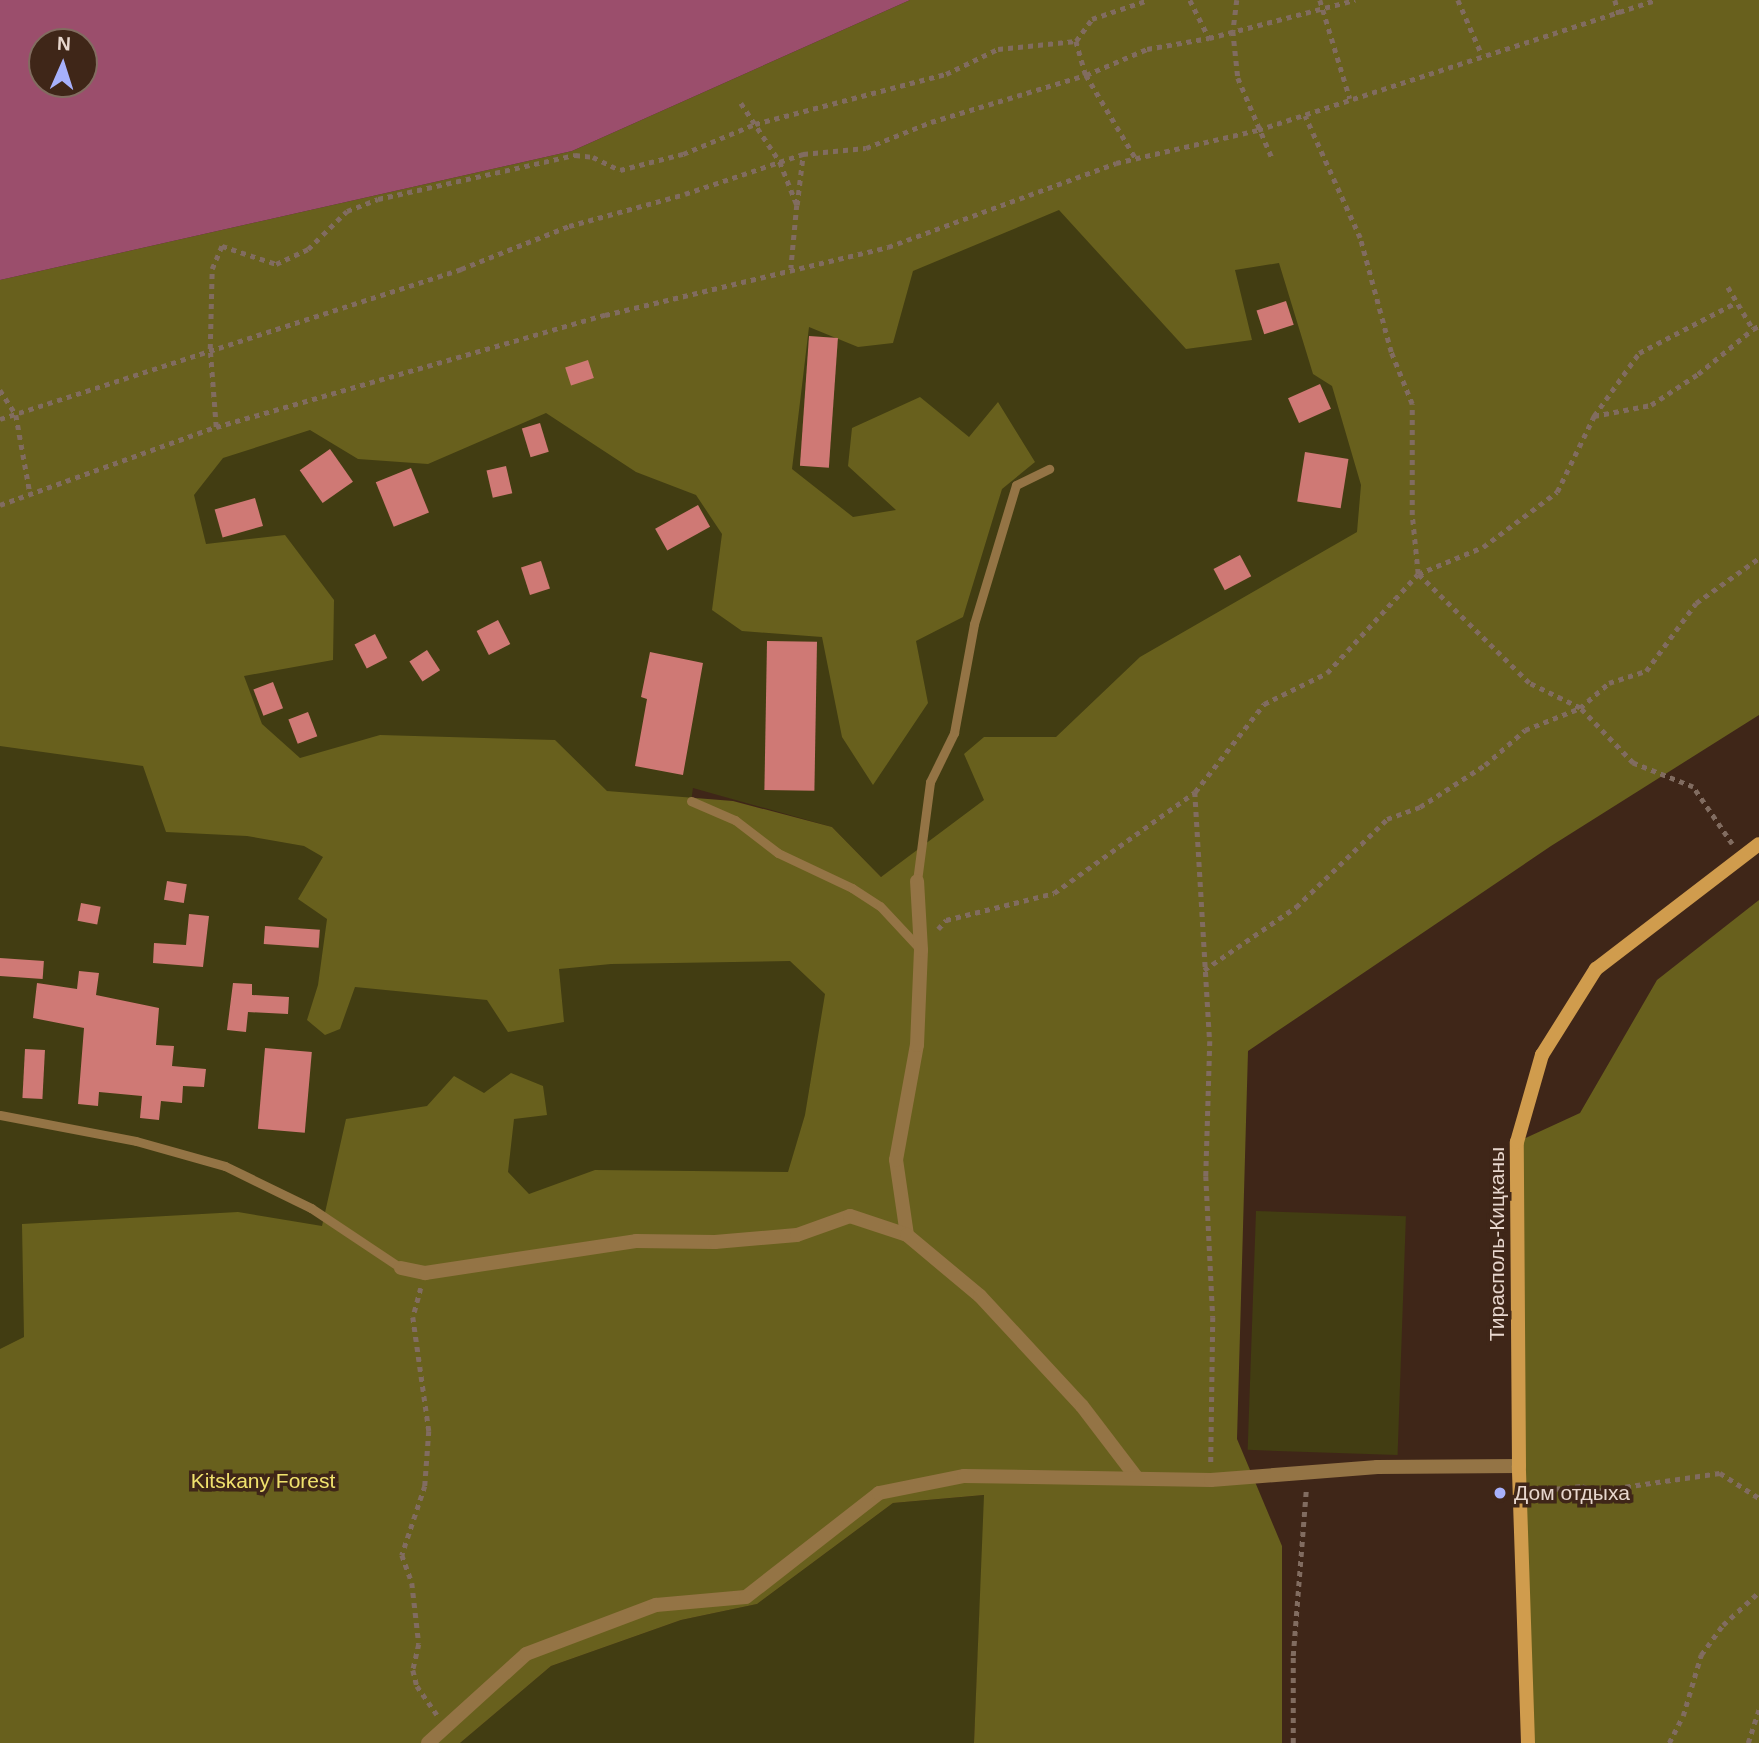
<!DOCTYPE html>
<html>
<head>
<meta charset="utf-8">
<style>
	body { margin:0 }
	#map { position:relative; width:1759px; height:1743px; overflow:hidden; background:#3f2618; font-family:Helvetica,sans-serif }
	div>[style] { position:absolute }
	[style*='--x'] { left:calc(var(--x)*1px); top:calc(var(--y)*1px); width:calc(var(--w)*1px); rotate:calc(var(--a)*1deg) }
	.green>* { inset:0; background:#423d12; transform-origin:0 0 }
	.forest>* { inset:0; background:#68601d }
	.water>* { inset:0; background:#9b4e6c }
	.building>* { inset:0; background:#cf7975; transform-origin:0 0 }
	.path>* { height:4.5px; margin-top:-2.25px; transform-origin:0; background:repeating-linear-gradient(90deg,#816c60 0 5px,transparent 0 10px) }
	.lane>* { height:9px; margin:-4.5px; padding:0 4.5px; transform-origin:4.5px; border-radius:4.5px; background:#947445 }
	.street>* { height:14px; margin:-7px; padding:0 7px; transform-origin:7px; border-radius:7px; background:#947445 }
	.secondary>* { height:14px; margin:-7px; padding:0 7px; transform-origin:7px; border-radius:7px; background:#d09c4d }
	.dots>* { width:19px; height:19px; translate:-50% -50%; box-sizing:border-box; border:4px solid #3f2618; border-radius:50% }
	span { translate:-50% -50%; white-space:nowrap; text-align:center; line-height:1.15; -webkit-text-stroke:7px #3f2618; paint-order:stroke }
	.street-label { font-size:21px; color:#e7d6cd }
	.park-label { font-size:21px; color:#f0e16d }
	.poi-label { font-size:21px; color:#e7d6cd }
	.left { translate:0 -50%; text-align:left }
	.north { position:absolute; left:28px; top:28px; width:70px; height:70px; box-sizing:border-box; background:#3f2618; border:2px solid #826c60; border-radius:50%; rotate:3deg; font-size:19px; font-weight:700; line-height:28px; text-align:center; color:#e7d6cd }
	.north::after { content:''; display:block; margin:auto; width:24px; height:32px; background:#a7b1fc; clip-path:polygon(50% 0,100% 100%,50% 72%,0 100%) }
</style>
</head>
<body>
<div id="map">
	<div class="green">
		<i style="clip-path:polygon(1281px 159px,1390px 524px,881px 877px,832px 827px,693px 788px,677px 899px,869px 918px,825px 1174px,359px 1743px,23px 1743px,0 1738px,0 578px,178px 462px,1052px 203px)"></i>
		<i style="left:1256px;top:1211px;width:150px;height:239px;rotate:2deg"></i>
		<i style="clip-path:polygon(985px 1495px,974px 1743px,460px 1743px,551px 1666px,681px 1620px,757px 1604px,893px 1503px)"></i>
	</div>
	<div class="forest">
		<i style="clip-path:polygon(evenodd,910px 0,1759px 0,1759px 715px,1551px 846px,1248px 1051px,1237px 1439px,1282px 1546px,1282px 1743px,974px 1743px,984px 1495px,893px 1503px,757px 1604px,681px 1620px,551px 1666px,460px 1743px,0 1743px,0 1349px,24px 1337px,22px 1224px,238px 1212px,322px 1226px,346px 1119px,427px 1106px,454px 1076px,484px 1093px,511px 1073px,543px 1086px,547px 1115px,514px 1119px,508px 1172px,529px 1194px,595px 1170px,788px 1172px,805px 1115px,825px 994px,790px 961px,611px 964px,559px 969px,564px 1022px,508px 1032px,487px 1000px,355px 987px,340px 1029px,325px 1035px,307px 1020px,318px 985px,327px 919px,298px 899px,323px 857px,304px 846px,247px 836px,166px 832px,143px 766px,0 746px,0 280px,572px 151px,910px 0,1059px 210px,1186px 349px,1252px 340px,1235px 270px,1279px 263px,1313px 374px,1332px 386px,1361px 485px,1357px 532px,1140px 657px,1056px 737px,984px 737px,964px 754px,984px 800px,881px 877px,832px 827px,733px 801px,607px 791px,555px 740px,380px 735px,300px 758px,262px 724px,244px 676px,333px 660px,334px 600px,285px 535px,206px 544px,194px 495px,223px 458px,310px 430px,358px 459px,428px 464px,546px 413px,636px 472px,696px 495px,722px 534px,712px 610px,742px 631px,822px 637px,842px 737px,873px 785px,928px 703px,916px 641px,963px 617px,1002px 489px,1035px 462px,998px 402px,969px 437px,920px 397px,852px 428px,848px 466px,896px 510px,853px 517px,792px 469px,809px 327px,858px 347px,893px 343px,913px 271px,1059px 210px)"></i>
		<i style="clip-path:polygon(1759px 900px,1759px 1743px,1528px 1743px,1517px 1142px,1580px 1113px,1657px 980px)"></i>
	</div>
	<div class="water">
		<i style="clip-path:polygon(evenodd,0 0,910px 0,572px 151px,0 280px,0 0,42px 42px,84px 42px,84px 84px,42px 84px,42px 42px)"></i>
	</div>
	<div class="building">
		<i style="left:1286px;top:301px;width:25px;height:31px;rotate:72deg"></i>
		<i style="left:809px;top:336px;width:29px;height:130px;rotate:4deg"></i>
		<i style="left:588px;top:360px;width:19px;height:24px;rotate:72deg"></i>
		<i style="left:1320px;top:384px;width:27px;height:35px;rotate:66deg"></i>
		<i style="left:540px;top:423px;width:30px;height:19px;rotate:73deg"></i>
		<i style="left:330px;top:449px;width:40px;height:37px;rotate:55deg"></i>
		<i style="left:1305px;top:452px;width:44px;height:50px;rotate:9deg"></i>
		<i style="left:506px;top:466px;width:28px;height:20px;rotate:77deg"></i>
		<i style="left:411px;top:468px;width:48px;height:38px;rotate:68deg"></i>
		<i style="left:255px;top:498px;width:29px;height:42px;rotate:74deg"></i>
		<i style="left:698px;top:505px;width:25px;height:49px;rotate:61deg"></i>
		<i style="left:1240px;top:555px;width:24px;height:30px;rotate:62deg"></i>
		<i style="left:541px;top:561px;width:29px;height:21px;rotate:72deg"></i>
		<i style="left:498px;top:620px;width:27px;height:24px;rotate:63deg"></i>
		<i style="left:375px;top:634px;width:27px;height:23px;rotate:63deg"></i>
		<i style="left:767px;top:641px;width:50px;height:149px;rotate:1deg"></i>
		<i style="left:427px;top:650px;width:24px;height:21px;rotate:57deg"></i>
		<i style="clip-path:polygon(650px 652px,703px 663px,683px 775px,635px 766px,647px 699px,641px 697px)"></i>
		<i style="left:273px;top:682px;width:28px;height:21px;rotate:69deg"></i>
		<i style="left:308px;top:712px;width:26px;height:21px;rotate:69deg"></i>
		<i style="left:167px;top:881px;width:20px;height:19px;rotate:9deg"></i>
		<i style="left:81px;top:903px;width:20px;height:18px;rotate:11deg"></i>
		<i style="clip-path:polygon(189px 914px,209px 916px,203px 967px,153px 963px,154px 943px,186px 945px)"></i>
		<i style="left:265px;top:926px;width:55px;height:18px;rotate:4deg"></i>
		<i style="left:0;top:958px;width:44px;height:18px;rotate:4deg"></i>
		<i style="clip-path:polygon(79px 971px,99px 973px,96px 995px,159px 1008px,156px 1045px,174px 1046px,172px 1066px,206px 1069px,204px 1087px,183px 1086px,182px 1103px,161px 1101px,159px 1120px,140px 1118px,142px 1096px,99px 1092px,98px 1106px,78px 1104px,84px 1028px,33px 1018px,37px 983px,77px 989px)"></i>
		<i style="clip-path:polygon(233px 983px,252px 984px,252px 995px,289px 997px,288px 1014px,248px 1012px,246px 1032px,227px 1030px)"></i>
		<i style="left:265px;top:1048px;width:47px;height:81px;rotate:5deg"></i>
		<i style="left:25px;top:1049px;width:20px;height:49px;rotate:3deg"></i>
	</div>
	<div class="path">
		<i style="--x:1190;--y:0;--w:42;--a:63.4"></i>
		<i style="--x:1237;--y:0;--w:31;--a:97"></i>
		<i style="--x:1233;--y:31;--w:47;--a:83.9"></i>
		<i style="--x:1238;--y:78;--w:89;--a:66.9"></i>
		<i style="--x:1320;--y:0;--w:103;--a:73.1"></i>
		<i style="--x:1458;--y:0;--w:60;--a:66.4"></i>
		<i style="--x:1615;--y:0;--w:15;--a:74"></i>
		<i style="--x:1076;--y:41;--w:35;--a:74"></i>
		<i style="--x:1086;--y:75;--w:98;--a:59.2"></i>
		<i style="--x:741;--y:103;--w:71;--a:56.5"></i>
		<i style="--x:780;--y:162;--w:46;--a:68.4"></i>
		<i style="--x:797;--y:205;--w:63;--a:95.4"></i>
		<i style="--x:797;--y:205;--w:51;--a:-83.3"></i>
		<i style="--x:803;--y:154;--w:63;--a:-5.4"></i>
		<i style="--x:866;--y:148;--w:70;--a:-21.8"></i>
		<i style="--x:931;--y:122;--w:162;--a:-16.9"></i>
		<i style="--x:1086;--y:75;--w:66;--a:-23.1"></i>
		<i style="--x:1147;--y:49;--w:63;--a:-10.1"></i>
		<i style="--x:1209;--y:38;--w:151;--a:-14.6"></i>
		<i style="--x:1728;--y:287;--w:49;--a:59.2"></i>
		<i style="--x:1753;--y:329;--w:7;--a:-27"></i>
		<i style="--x:0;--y:390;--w:30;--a:57"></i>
		<i style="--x:16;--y:415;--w:79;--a:79.8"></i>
		<i style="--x:1594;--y:416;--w:58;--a:-10.9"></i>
		<i style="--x:1651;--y:405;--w:56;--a:-33.4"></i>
		<i style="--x:1698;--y:374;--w:71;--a:-39.3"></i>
		<i style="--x:0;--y:419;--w:485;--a:-18"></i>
		<i style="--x:461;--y:269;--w:116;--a:-21.7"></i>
		<i style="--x:569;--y:226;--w:120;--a:-15.4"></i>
		<i style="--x:685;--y:194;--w:125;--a:-18.7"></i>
		<i style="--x:216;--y:427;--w:78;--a:-94.4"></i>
		<i style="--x:210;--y:349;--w:80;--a:-88.6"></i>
		<i style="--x:212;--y:269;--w:25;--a:-67"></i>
		<i style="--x:222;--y:246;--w:57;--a:18.4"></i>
		<i style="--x:276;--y:264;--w:35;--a:-25"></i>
		<i style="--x:308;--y:249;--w:54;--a:-44.3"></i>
		<i style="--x:347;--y:211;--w:33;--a:-21"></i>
		<i style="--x:378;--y:199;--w:202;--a:-12.6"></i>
		<i style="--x:575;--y:155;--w:18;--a:6"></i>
		<i style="--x:593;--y:157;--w:30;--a:26"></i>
		<i style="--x:620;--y:170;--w:65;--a:-14.3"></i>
		<i style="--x:683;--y:154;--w:78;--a:-22.6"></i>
		<i style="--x:755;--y:124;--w:197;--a:-14.7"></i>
		<i style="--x:946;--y:74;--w:58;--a:-25.7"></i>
		<i style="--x:998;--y:49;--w:78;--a:-5.9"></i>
		<i style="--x:1076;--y:41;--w:27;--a:-54"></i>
		<i style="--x:1092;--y:19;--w:59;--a:-18.7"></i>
		<i style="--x:0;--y:505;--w:230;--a:-19.9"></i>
		<i style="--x:216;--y:427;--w:405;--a:-16.1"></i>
		<i style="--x:605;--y:315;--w:291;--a:-13.5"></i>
		<i style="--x:888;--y:247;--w:243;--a:-20.2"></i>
		<i style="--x:1116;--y:163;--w:146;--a:-13.1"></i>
		<i style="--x:1258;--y:130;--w:418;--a:-18.1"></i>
		<i style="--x:1195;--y:792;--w:249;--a:86.6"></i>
		<i style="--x:1210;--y:1041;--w:135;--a:91.7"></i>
		<i style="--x:1206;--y:1176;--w:141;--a:87.2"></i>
		<i style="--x:1213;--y:1317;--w:145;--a:90.8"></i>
		<i style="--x:1732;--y:844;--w:69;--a:-124.4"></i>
		<i style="--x:1693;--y:787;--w:65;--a:-158.2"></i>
		<i style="--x:1633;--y:763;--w:76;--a:-133.9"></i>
		<i style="--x:1580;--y:708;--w:57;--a:-153.9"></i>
		<i style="--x:1529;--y:683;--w:156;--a:-135.5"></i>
		<i style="--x:1418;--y:574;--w:70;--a:-22.6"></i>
		<i style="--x:1483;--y:547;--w:92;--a:-36.6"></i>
		<i style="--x:1557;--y:492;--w:85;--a:-64"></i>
		<i style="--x:1594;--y:416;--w:77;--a:-54.5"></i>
		<i style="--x:1639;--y:353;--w:110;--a:-27.5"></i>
		<i style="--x:938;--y:929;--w:12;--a:-48"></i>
		<i style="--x:946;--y:920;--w:111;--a:-14"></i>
		<i style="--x:1054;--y:893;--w:173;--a:-35.6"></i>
		<i style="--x:1195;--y:792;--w:112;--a:-51.9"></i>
		<i style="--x:1264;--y:704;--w:70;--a:-26.2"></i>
		<i style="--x:1327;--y:673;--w:134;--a:-47.4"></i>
		<i style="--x:1418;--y:574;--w:59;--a:-95.8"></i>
		<i style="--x:1412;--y:515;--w:111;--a:-90"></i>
		<i style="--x:1412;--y:404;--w:56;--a:-112"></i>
		<i style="--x:1391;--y:352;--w:118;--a:-105.2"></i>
		<i style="--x:1360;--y:238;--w:134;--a:-114.3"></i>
		<i style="--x:1204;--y:970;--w:112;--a:-34.4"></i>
		<i style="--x:1296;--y:907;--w:127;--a:-44"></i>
		<i style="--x:1387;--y:819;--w:35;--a:-20"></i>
		<i style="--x:1420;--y:807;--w:77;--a:-32.9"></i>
		<i style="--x:1485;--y:765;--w:53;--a:-41.2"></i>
		<i style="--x:1525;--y:730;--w:59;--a:-21.8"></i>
		<i style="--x:1580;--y:708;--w:38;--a:-41"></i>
		<i style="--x:1609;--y:683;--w:39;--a:-18"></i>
		<i style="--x:1646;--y:671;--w:84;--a:-53.7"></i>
		<i style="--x:1696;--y:603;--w:77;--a:-35.5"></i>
		<i style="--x:421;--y:1288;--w:30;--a:105"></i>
		<i style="--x:413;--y:1317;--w:115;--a:82"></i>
		<i style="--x:429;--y:1431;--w:55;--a:94.2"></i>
		<i style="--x:425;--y:1486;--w:73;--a:108.4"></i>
		<i style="--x:402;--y:1555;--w:30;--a:70"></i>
		<i style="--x:412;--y:1583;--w:61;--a:83.5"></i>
		<i style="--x:419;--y:1644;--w:27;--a:103"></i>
		<i style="--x:413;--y:1670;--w:16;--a:76"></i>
		<i style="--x:417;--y:1686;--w:35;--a:55"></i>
		<i style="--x:1535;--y:1491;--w:47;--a:-6.1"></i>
		<i style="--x:1582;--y:1486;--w:15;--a:20"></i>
		<i style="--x:1596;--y:1491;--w:125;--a:-8.3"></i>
		<i style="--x:1720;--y:1473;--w:46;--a:32.7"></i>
		<i style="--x:1293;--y:1743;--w:87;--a:-90"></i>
		<i style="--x:1293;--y:1656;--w:168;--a:-85.5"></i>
		<i style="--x:1669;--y:1743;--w:30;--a:-63"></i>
		<i style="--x:1683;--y:1716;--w:64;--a:-73.6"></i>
		<i style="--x:1701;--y:1655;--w:37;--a:-54"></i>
		<i style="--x:1723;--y:1625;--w:49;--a:-42.5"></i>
		<i style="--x:1748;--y:1743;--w:36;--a:-72"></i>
	</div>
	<div class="lane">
		<i style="--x:691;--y:801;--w:48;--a:23.4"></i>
		<i style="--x:735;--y:820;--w:54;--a:37.5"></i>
		<i style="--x:778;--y:853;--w:82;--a:25.3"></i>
		<i style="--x:852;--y:888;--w:33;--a:33"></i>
		<i style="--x:880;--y:906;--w:60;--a:47"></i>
		<i style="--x:917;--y:881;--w:100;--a:-82.5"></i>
		<i style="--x:930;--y:782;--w:55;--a:-63.9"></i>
		<i style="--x:954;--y:733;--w:111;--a:-79.6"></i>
		<i style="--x:974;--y:624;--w:145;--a:-73.2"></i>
		<i style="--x:1016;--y:485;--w:37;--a:-26"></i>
		<i style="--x:0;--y:1115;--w:138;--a:10.8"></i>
		<i style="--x:136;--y:1141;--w:92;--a:15.7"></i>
		<i style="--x:225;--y:1166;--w:96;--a:26"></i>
		<i style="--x:311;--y:1208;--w:108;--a:33.7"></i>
	</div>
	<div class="street">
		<i style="--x:907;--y:1235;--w:76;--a:-98.3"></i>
		<i style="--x:896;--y:1160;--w:117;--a:-79.7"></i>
		<i style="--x:917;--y:1045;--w:95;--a:-87.6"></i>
		<i style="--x:921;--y:950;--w:69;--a:-93.3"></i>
		<i style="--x:401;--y:1268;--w:25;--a:12"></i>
		<i style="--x:425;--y:1273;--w:213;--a:-8.6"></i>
		<i style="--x:636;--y:1241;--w:79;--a:0.7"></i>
		<i style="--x:715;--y:1242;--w:82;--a:-4.9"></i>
		<i style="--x:797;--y:1235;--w:56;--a:-19.7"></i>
		<i style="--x:850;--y:1216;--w:60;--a:18.4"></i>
		<i style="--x:907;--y:1235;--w:95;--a:39.9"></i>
		<i style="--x:980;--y:1296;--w:150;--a:47.2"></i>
		<i style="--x:1082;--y:1406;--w:89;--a:52.7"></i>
		<i style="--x:428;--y:1743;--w:132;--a:-42.2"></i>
		<i style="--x:526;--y:1654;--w:139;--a:-20.7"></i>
		<i style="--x:656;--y:1605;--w:90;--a:-5.1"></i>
		<i style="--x:746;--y:1597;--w:169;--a:-38"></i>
		<i style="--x:879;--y:1493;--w:87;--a:-11.3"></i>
		<i style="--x:964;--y:1476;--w:247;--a:0.9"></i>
		<i style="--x:1211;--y:1480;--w:167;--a:-4.5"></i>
		<i style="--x:1377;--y:1467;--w:142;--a:-0.4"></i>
	</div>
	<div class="secondary">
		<i style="--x:1528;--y:1743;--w:277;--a:-91.9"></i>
		<i style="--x:1519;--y:1466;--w:324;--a:-90.4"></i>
		<i style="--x:1517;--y:1142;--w:91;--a:-74"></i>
		<i style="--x:1542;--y:1055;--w:102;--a:-57.9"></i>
		<i style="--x:1596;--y:969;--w:205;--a:-37.5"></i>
	</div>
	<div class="dots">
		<i style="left:1500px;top:1493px;background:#a7b1fc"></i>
	</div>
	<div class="street-label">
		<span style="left:1497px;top:1244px;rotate:-90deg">Тирасполь-Кицканы</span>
	</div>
	<div class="park-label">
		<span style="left:263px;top:1481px">Kitskany Forest</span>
	</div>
	<div class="poi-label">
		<span class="left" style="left:1514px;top:1493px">Дом отдыха</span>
	</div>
	<div class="north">N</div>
</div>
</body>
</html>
